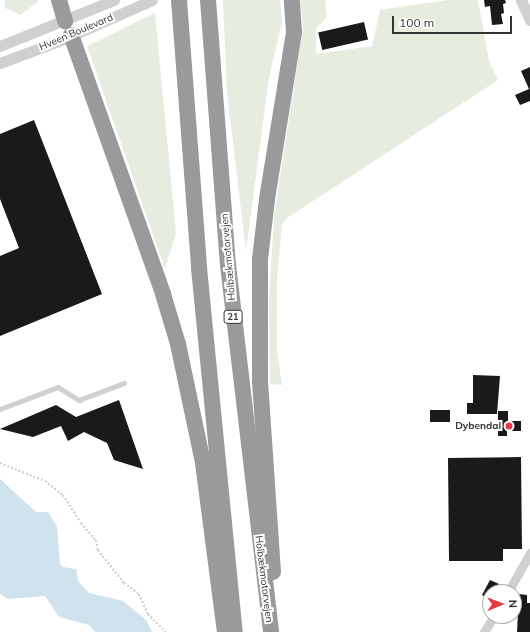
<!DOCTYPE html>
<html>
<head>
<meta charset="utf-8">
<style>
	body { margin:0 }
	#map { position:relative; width:530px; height:632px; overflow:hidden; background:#fff; font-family:Mulish,sans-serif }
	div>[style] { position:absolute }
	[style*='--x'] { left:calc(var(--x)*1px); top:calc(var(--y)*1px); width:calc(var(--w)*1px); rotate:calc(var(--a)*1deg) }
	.green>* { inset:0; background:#e6ecdf }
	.water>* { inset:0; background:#cfe2ee }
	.building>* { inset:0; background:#1a1a1a; transform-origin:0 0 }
	.path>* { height:1.5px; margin-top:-0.75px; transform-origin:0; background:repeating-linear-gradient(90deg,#cdcdcd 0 2px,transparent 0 4px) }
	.service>* { height:4.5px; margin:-2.25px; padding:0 2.25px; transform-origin:2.25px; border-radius:2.25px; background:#d0d0d0 }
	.minor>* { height:9px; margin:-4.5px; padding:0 4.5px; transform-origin:4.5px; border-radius:4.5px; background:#d0d0d0 }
	.tertiary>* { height:11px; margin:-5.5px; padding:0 5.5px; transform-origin:5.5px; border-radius:5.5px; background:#d0d0d0 }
	.motorway>* { height:16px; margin:-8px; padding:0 8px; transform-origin:8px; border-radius:8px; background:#9a9a9a }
	.dots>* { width:11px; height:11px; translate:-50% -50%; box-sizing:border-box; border:2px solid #fff; border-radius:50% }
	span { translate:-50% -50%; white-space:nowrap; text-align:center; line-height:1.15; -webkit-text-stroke:4px #fff; paint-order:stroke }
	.shield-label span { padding:1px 3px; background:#fff; border:1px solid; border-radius:3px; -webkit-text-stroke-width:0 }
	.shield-label { font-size:9px; color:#333; font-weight:700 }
	.street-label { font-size:10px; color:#333 }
	.poi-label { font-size:10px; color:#333; font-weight:700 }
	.right { translate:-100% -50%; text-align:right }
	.north { position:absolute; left:482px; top:584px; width:40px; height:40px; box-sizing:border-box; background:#fff; border:1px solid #adadad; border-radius:50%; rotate:89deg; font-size:11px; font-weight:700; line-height:16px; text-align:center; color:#333 }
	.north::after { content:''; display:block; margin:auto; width:14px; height:18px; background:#e63946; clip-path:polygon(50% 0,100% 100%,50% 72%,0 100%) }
	.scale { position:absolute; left:392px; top:16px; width:120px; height:18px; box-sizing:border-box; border:2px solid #333; border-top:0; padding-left:5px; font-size:12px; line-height:14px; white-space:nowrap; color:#333; -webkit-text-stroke:3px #fff; paint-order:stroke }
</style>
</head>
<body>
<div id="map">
	<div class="green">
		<i style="clip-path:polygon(5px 0,38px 0,38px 2px,20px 15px,5px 8px)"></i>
		<i style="clip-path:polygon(223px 0,280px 0,282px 23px,269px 77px,246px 251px,227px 93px)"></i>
		<i style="clip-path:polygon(300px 0,325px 0,327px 17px,316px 28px,316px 54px,372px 46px,380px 10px,448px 0,478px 0,489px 61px,498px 80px,287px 218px,282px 224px,277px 280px,277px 351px,282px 385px,270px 384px,269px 299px,274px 216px,303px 28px)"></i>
		<i style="clip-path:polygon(155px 13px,176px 233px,165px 269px,87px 46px)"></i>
	</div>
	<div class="water">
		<i style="clip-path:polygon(0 479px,36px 512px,48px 512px,57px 526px,60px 564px,63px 567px,76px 569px,78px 581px,89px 593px,123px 601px,146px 620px,152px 632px,95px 632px,89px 625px,59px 617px,45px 596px,8px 599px,0 594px)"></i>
	</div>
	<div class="building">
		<i style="clip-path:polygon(484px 0,505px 0,506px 3px,503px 4px,504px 13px,501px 14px,503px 24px,492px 25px,490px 6px,485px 7px)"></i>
		<i style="left:364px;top:22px;width:18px;height:47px;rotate:77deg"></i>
		<i style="clip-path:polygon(530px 67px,530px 101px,520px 105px,515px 95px,529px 89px,521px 71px)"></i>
		<i style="clip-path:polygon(34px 120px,102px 294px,0 336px,0 256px,19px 248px,0 199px,0 134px)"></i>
		<i style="clip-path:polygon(473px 375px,500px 376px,497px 414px,467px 414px,467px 403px,473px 403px)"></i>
		<i style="clip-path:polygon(119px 400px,143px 469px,114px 460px,107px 443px,84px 432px,68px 441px,61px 426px,33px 437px,0 429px,56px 405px,76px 417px)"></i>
		<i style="left:430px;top:410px;width:20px;height:12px"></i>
		<i style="clip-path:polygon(498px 411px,508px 411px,508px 421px,521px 421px,521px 431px,507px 431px,507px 436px,498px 436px)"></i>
		<i style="clip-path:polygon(521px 457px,522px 549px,503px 549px,503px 561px,449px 561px,448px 458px)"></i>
		<i style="clip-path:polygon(490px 580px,499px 584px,495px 592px,490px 592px,490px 599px,482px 595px)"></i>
		<i style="clip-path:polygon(519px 594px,527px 595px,527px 603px,530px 603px,530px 632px,517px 632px)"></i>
	</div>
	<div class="path">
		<i style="--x:0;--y:463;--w:48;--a:21.8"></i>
		<i style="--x:45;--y:481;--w:23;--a:38"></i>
		<i style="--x:63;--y:495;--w:33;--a:57"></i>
		<i style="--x:81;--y:523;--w:23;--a:49"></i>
		<i style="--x:96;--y:540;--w:10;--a:79"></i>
		<i style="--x:98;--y:550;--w:42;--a:51.8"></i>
		<i style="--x:124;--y:583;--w:19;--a:36"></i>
		<i style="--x:139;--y:594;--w:22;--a:66"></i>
		<i style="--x:148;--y:614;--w:25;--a:45"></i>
	</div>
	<div class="service">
		<i style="--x:0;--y:409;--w:62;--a:-20.8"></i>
		<i style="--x:58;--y:387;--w:25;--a:32"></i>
		<i style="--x:79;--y:400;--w:48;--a:-20.7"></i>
	</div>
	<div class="minor">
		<i style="--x:508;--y:592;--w:45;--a:-60.6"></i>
		<i style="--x:484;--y:632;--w:19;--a:-58"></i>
	</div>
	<div class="tertiary">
		<i style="--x:521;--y:0;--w:22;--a:66"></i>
		<i style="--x:0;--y:46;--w:123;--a:-22"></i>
		<i style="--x:0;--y:63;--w:68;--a:-20.6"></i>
		<i style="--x:64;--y:39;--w:96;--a:-23.9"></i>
	</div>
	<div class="motorway">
		<i style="--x:59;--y:0;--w:22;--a:74"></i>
		<i style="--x:179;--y:0;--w:269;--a:85.7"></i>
		<i style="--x:199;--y:268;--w:366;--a:84.4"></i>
		<i style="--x:208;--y:0;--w:266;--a:85.7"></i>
		<i style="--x:228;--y:265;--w:370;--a:83.3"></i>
		<i style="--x:71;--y:35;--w:275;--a:70.4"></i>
		<i style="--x:163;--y:294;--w:52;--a:73.3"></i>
		<i style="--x:178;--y:344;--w:122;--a:78.1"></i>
		<i style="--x:203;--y:463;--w:170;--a:82.6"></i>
		<i style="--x:273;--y:572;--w:192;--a:-93.9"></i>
		<i style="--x:260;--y:380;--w:121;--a:-90"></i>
		<i style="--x:260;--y:259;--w:60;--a:-83.3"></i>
		<i style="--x:267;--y:199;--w:169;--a:-80.8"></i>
		<i style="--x:294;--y:32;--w:32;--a:-94"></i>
	</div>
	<div class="dots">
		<i style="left:509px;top:426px;background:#e63946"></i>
	</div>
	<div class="shield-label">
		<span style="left:233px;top:317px">21</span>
	</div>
	<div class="street-label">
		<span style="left:76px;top:32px;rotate:-23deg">Hveen Boulevard</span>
		<span style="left:228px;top:257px;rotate:-95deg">Holbækmotorvejen</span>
		<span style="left:264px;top:579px;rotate:83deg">Holbækmotorvejen</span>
	</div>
	<div class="poi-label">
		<span class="right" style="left:501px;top:426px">Dybendal</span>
	</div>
	<div class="north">N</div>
	<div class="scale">100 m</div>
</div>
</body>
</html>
